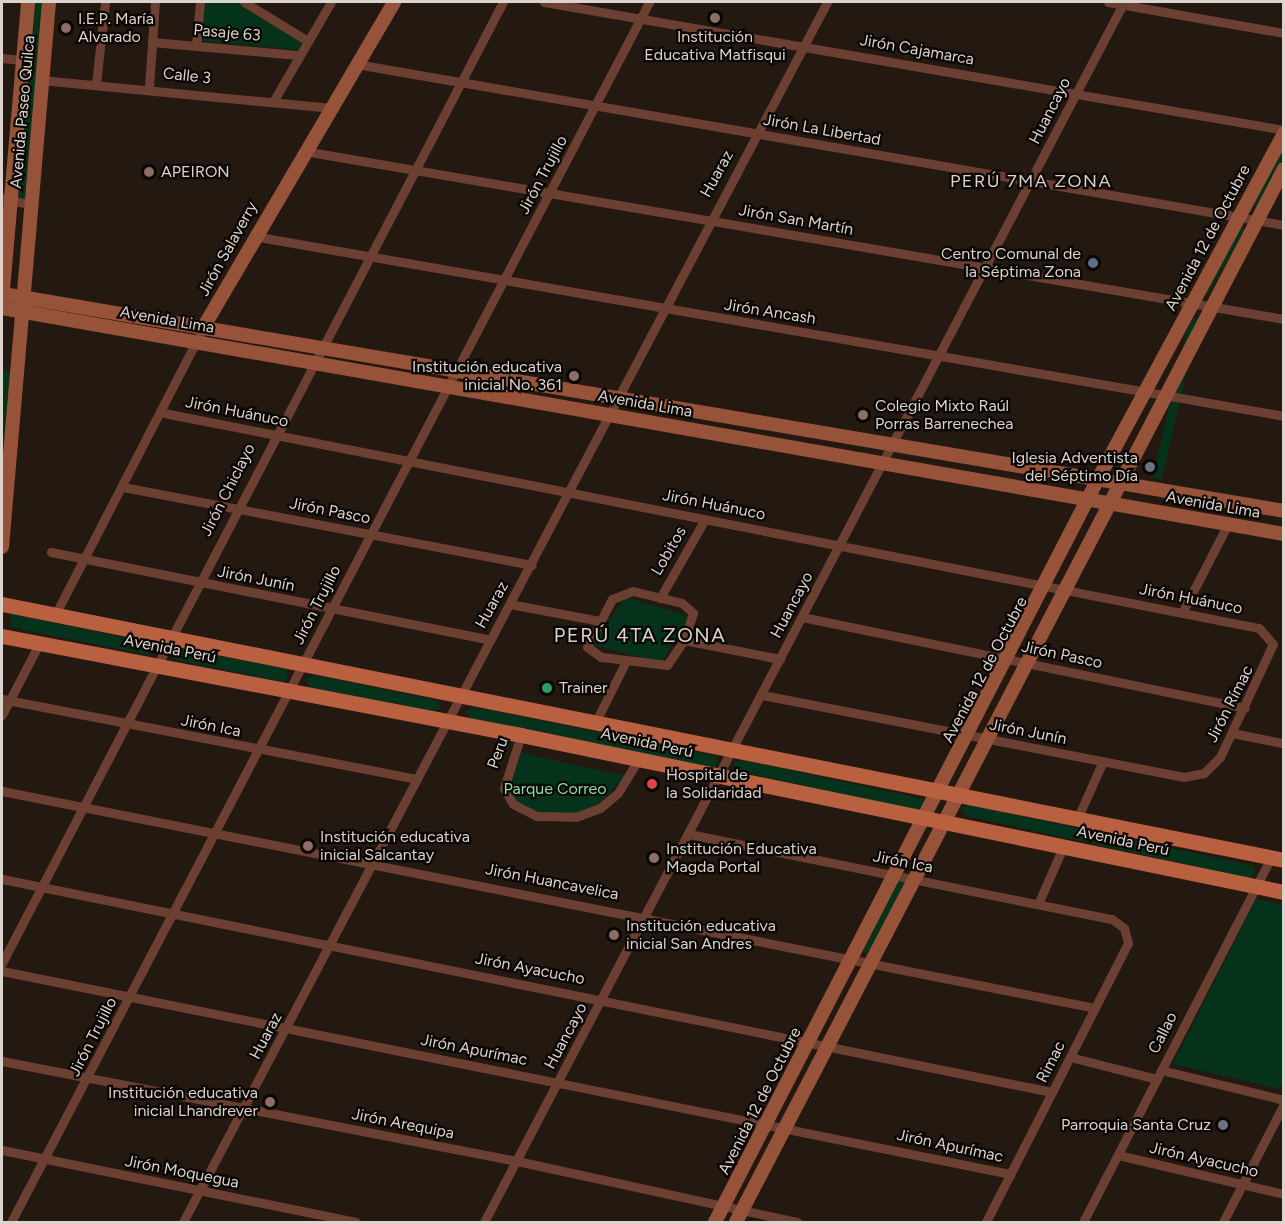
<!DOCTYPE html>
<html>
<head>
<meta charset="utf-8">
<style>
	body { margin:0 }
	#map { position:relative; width:1285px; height:1224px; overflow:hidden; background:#241911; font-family:Figtree,sans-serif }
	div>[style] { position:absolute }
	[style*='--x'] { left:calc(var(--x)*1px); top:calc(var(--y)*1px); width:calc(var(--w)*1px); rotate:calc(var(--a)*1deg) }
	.green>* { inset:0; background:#05321a; transform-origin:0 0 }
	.street>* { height:9px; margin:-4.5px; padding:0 4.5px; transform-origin:4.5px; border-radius:4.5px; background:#6b3f31 }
	.secondary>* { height:14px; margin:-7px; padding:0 7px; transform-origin:7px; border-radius:7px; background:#97523a }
	.primary>* { height:15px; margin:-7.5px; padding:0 7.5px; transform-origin:7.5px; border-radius:7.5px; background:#b96041 }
	.dots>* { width:16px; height:16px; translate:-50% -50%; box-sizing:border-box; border:3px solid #0a0603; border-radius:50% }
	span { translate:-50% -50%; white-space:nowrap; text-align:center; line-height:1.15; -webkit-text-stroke:4.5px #0a0603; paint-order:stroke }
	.poi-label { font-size:16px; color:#dbd3ce }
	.left { translate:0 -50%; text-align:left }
	.right { translate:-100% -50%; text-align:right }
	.street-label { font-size:16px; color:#dbd3ce }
	.park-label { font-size:16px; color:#88dfa7 }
	.neighbourhood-label { font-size:18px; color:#dbd3ce; letter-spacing:1.5px }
	.quarter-label { font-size:20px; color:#dbd3ce; letter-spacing:1.5px }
	.frame { position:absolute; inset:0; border:3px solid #dbd3ce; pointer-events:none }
</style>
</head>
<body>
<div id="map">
	<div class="green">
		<i style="clip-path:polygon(35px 2px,46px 2px,28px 200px,14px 196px)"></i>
		<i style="clip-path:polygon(204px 2px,238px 2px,303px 42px,299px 50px,200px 41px)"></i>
		<i style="clip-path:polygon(1283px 138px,1283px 157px,1258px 207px,1253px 206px)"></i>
		<i style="clip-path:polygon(1238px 225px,1246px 230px,1208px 294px,1203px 291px)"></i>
		<i style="left:1190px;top:317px;width:9px;height:165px;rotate:13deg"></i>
		<i style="clip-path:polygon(2px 370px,11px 371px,2px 486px)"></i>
		<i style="clip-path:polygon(625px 597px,689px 616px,662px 662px,593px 645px)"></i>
		<i style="clip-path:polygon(11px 614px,152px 643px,154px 651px,148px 655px,10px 627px)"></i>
		<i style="clip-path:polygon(175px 647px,287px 669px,288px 676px,284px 682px,175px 660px,170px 652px)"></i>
		<i style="clip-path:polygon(314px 675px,439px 701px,440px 709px,434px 713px,310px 687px,305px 679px)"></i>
		<i style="clip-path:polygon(474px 707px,716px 756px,718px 763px,712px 768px,470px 719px,465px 711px)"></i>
		<i style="clip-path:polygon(517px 752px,626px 776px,595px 807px,575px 816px,550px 817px,514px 801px,508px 790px)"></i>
		<i style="clip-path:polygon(742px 760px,923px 799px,925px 806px,919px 811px,738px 771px,733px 763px)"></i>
		<i style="clip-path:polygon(969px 805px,1254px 866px,1256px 873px,1250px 878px,966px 816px,960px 808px)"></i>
		<i style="clip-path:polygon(897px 878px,907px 881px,870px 954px,858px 950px)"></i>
		<i style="clip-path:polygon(1256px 899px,1283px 905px,1284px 1080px,1279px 1089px,1173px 1064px)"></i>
	</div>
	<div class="street">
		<i style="--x:244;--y:2;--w:75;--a:31.4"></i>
		<i style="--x:544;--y:2;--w:751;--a:9.81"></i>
		<i style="--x:1108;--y:2;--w:179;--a:10"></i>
		<i style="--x:152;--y:42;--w:148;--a:5.1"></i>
		<i style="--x:196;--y:45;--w:43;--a:-84.7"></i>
		<i style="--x:2;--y:58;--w:20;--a:6"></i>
		<i style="--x:356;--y:64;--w:942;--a:9.84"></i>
		<i style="--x:41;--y:80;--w:290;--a:5.5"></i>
		<i style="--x:96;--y:84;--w:82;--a:-83.7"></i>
		<i style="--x:149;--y:87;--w:85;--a:-86"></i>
		<i style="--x:274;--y:100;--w:113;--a:-59.8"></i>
		<i style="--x:304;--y:151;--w:994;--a:9.73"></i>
		<i style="--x:2;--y:198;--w:32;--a:13"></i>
		<i style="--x:253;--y:236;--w:1047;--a:9.9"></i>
		<i style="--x:164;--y:413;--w:1116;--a:11.11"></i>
		<i style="--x:1259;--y:628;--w:21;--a:49"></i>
		<i style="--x:1273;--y:644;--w:125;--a:115.1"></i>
		<i style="--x:1220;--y:757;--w:23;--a:135"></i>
		<i style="--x:1204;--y:773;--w:20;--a:169"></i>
		<i style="--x:1184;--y:777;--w:431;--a:-169"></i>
		<i style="--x:123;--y:487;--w:416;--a:10.8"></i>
		<i style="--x:51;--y:552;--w:448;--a:11.3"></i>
		<i style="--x:633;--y:591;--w:50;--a:13.8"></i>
		<i style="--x:682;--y:603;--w:15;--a:42"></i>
		<i style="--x:693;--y:613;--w:28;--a:108"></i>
		<i style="--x:684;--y:640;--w:30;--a:124"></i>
		<i style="--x:667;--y:665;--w:66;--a:-173.1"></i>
		<i style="--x:601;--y:657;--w:17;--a:-144"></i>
		<i style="--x:587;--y:647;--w:54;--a:-62.5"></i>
		<i style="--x:612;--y:599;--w:22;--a:-21"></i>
		<i style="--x:660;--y:598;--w:91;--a:-60.3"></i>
		<i style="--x:510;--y:604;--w:92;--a:10.7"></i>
		<i style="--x:1182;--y:613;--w:100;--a:-62.7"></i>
		<i style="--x:55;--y:615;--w:323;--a:-62.7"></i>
		<i style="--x:802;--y:617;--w:452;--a:11.6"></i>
		<i style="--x:684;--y:640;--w:98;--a:11.2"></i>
		<i style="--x:2;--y:699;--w:422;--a:10.9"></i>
		<i style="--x:2;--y:715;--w:82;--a:-62.5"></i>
		<i style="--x:596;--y:721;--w:67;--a:-63.4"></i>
		<i style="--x:1232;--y:733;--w:51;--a:11.3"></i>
		<i style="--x:521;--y:735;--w:56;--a:107.8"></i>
		<i style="--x:504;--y:788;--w:18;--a:61"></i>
		<i style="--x:513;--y:804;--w:27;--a:27"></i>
		<i style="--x:537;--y:816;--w:39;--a:1"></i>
		<i style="--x:576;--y:817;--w:26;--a:-21"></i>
		<i style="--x:600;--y:808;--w:23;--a:-40"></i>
		<i style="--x:618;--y:793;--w:39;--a:-59"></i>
		<i style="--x:2;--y:791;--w:1114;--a:11.23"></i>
		<i style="--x:1078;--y:817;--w:61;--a:-65.9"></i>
		<i style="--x:689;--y:834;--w:431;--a:11.4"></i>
		<i style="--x:1112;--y:919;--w:15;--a:37"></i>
		<i style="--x:1124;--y:928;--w:16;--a:75"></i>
		<i style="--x:1128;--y:943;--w:313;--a:117"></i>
		<i style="--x:2;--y:879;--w:1071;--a:11.47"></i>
		<i style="--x:1038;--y:904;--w:62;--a:-66.3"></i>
		<i style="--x:2;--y:963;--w:1084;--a:-62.47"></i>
		<i style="--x:2;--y:971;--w:1029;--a:11.38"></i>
		<i style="--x:1070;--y:1057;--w:90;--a:14.2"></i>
		<i style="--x:2;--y:1061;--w:525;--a:10.99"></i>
		<i style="--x:517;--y:1161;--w:287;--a:12.3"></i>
		<i style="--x:1161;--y:1070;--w:127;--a:13.7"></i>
		<i style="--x:2;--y:1150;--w:361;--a:11.5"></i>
		<i style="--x:1118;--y:1155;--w:171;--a:13.2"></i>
		<i style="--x:11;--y:1222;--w:1377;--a:-62.39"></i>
		<i style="--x:183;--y:1222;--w:1380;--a:-62.17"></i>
		<i style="--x:484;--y:1222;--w:1378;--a:-62.32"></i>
		<i style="--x:1083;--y:1222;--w:411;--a:-62.7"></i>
		<i style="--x:1223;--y:1222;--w:133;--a:-62.7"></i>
	</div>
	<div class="secondary">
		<i style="--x:3;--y:294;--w:1299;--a:9.61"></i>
		<i style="--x:2;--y:301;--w:300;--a:-85"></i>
		<i style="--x:2;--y:308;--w:1302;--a:10"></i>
		<i style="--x:203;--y:328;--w:378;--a:-59.6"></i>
		<i style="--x:2;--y:547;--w:547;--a:-85.07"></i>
		<i style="--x:715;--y:1222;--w:836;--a:-62.73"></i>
		<i style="--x:1098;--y:479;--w:393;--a:-61.7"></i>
		<i style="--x:736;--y:1222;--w:1187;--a:-62.51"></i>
	</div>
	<div class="primary">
		<i style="--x:2;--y:604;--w:1307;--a:11.29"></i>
		<i style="--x:2;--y:636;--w:528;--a:10.8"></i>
		<i style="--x:521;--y:735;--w:779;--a:11.63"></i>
	</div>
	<div class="dots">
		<i style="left:715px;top:18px;background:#8d6e63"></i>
		<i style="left:66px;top:28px;background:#8d6e63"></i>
		<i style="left:149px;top:172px;background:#8d6e63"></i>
		<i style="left:1093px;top:263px;background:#5c6f8a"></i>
		<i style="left:574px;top:376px;background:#8d6e63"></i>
		<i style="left:863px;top:415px;background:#8d6e63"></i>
		<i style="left:1150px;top:467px;background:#6b7280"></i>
		<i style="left:547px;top:688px;background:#2e9e5b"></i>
		<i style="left:652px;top:784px;background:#e0444e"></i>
		<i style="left:308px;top:846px;background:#8d6e63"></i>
		<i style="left:654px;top:858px;background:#8d6e63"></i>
		<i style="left:614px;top:935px;background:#8d6e63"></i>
		<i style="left:270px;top:1102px;background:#8d6e63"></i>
		<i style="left:1223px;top:1125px;background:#6b7280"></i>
	</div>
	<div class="poi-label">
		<span class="left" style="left:78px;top:28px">I.E.P. María<br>Alvarado</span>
		<span style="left:715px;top:46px">Institución<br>Educativa Matfisqui</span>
		<span class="left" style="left:161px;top:172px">APEIRON</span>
		<span class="right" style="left:1081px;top:263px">Centro Comunal de<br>la Séptima Zona</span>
		<span class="right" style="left:562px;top:376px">Institución educativa<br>inicial No. 361</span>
		<span class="left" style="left:875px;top:415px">Colegio Mixto Raúl<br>Porras Barrenechea</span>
		<span class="right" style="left:1138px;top:467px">Iglesia Adventista<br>del Séptimo Día</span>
		<span class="left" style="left:559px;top:688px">Trainer</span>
		<span class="left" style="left:666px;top:784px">Hospital de<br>la Solidaridad</span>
		<span class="left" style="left:320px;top:846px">Institución educativa<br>inicial Salcantay</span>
		<span class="left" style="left:666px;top:858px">Institución Educativa<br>Magda Portal</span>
		<span class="left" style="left:626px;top:935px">Institución educativa<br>inicial San Andres</span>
		<span class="right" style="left:258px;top:1102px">Institución educativa<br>inicial Lhandrever</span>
		<span class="right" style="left:1211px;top:1125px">Parroquia Santa Cruz</span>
	</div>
	<div class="street-label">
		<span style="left:227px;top:33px;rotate:5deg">Pasaje 63</span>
		<span style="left:917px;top:50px;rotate:10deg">Jirón Cajamarca</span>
		<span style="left:187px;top:76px;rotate:6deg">Calle 3</span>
		<span style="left:1050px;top:111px;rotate:-63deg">Huancayo</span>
		<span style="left:23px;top:112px;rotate:-85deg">Avenida Paseo Quilca</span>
		<span style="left:822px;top:130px;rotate:10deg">Jirón La Libertad</span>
		<span style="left:717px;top:174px;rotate:-61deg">Huaraz</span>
		<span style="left:543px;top:175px;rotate:-62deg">Jirón Trujillo</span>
		<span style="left:796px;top:220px;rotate:10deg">Jirón San Martín</span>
		<span style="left:1208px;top:238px;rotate:-62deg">Avenida 12 de Octubre</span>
		<span style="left:228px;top:249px;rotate:-61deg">Jirón Salaverry</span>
		<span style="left:770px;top:312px;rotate:9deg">Jirón Ancash</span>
		<span style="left:167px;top:320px;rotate:10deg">Avenida Lima</span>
		<span style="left:645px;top:404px;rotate:10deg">Avenida Lima</span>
		<span style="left:237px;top:412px;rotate:11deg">Jirón Huánuco</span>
		<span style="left:228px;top:490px;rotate:-63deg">Jirón Chiclayo</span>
		<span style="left:714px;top:505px;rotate:11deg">Jirón Huánuco</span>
		<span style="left:1213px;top:505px;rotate:10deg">Avenida Lima</span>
		<span style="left:330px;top:511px;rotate:11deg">Jirón Pasco</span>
		<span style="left:669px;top:551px;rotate:-60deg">Lobitos</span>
		<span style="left:256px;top:579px;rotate:11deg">Jirón Junín</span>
		<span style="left:1191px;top:599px;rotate:11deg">Jirón Huánuco</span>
		<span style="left:317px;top:605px;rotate:-63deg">Jirón Trujillo</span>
		<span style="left:492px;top:605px;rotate:-61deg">Huaraz</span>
		<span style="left:792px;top:605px;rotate:-62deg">Huancayo</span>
		<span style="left:170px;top:649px;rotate:11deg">Avenida Perú</span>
		<span style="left:1062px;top:655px;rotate:12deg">Jirón Pasco</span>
		<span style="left:985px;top:670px;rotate:-62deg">Avenida 12 de Octubre</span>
		<span style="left:1230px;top:704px;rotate:-63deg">Jirón Rímac</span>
		<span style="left:211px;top:726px;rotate:11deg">Jirón Ica</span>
		<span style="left:1028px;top:732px;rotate:11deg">Jirón Junín</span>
		<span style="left:647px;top:743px;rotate:12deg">Avenida Perú</span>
		<span style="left:498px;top:753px;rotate:-70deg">Peru</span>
		<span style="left:1123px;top:841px;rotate:12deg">Avenida Perú</span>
		<span style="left:903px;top:862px;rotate:11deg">Jirón Ica</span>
		<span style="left:552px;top:882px;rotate:11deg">Jirón Huancavelica</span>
		<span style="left:530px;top:969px;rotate:11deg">Jirón Ayacucho</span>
		<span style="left:1163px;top:1033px;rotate:-63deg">Callao</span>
		<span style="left:266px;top:1036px;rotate:-62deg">Huaraz</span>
		<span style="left:566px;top:1036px;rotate:-62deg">Huancayo</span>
		<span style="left:93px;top:1037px;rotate:-63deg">Jirón Trujillo</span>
		<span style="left:474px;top:1050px;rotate:11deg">Jirón Apurímac</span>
		<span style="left:1051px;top:1062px;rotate:-63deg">Rimac</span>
		<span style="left:760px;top:1101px;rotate:-63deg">Avenida 12 de Octubre</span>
		<span style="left:403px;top:1124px;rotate:11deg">Jirón Arequipa</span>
		<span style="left:950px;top:1146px;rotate:12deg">Jirón Apurímac</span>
		<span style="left:1204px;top:1160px;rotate:13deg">Jirón Ayacucho</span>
		<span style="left:182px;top:1172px;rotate:11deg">Jirón Moquegua</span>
	</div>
	<div class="park-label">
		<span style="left:555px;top:789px">Parque Correo</span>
	</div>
	<div class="neighbourhood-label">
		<span style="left:1031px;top:181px">PERÚ 7MA ZONA</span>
	</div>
	<div class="quarter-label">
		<span style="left:640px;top:635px">PERÚ 4TA ZONA</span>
	</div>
	<div class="frame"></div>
</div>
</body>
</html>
